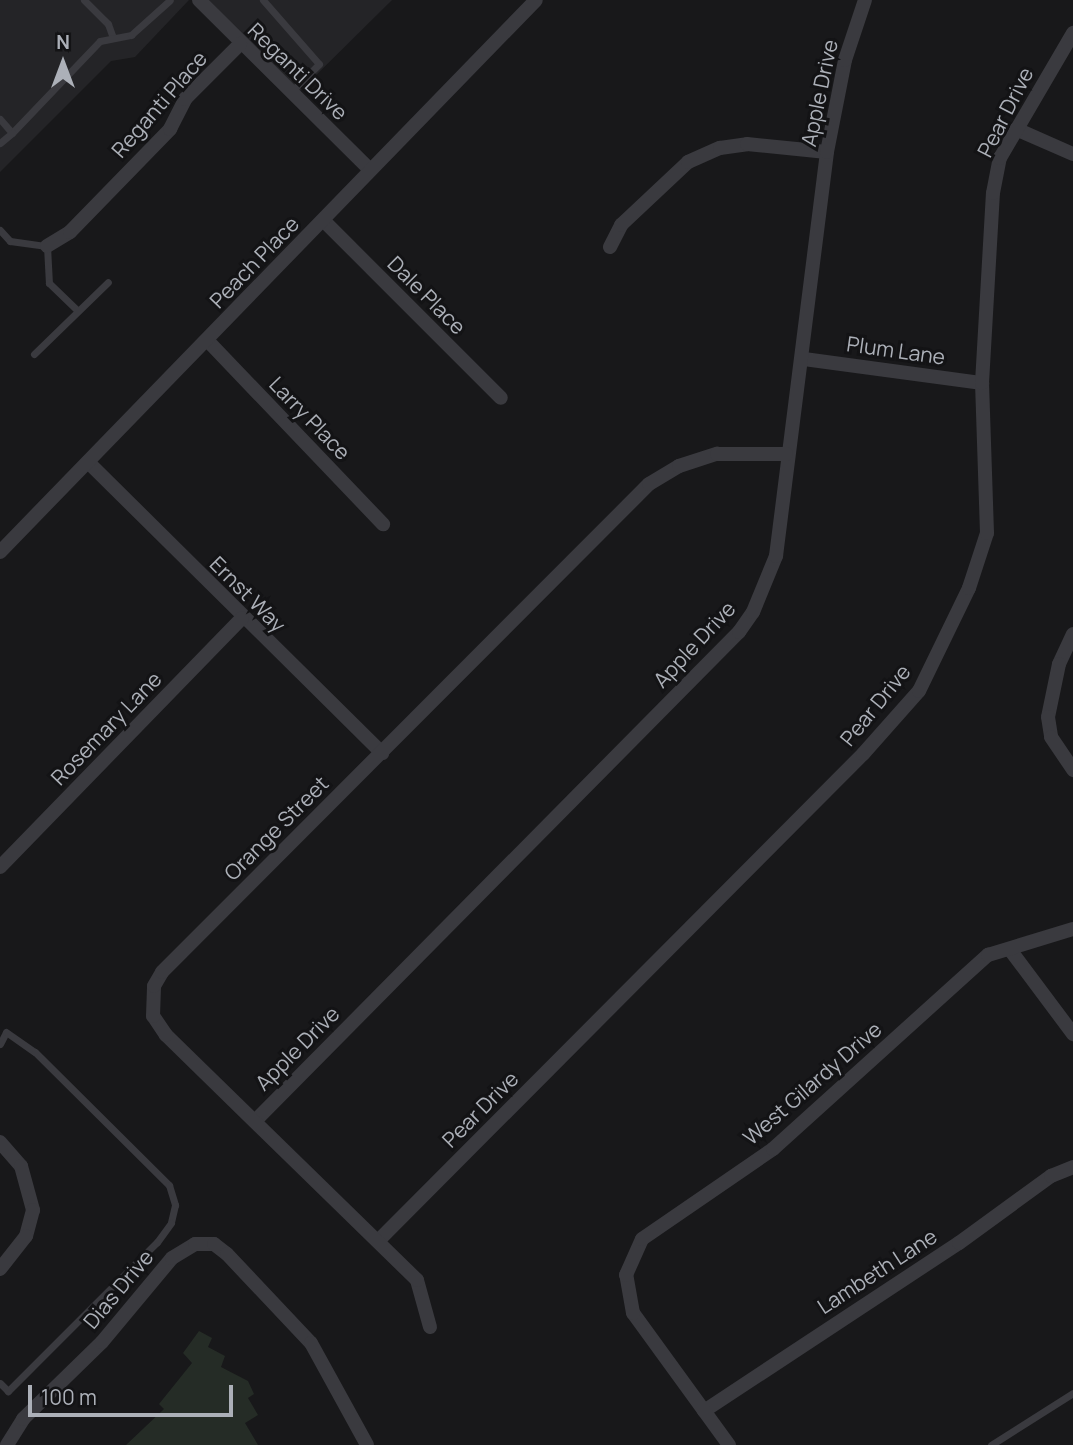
<!DOCTYPE html>
<html>
<head>
<meta charset="utf-8">
<style>
	body { margin:0 }
	#map { position:relative; width:1073px; height:1445px; overflow:hidden; background:#18181a; font-family:Manrope,sans-serif }
	div>[style] { position:absolute }
	[style*='--x'] { left:calc(var(--x)*1px); top:calc(var(--y)*1px); width:calc(var(--w)*1px); rotate:calc(var(--a)*1deg) }
	.built>* { inset:0; background:#242427 }
	.green>* { inset:0; background:#252c26 }
	.lane>* { height:7px; margin:-3.5px; padding:0 3.5px; transform-origin:3.5px; border-radius:3.5px; background:#3a3a3f }
	.street>* { height:14px; margin:-7px; padding:0 7px; transform-origin:7px; border-radius:7px; background:#3a3a3f }
	span { translate:-50% -50%; white-space:nowrap; text-align:center; line-height:1.15; -webkit-text-stroke:6px #131315; paint-order:stroke }
	.street-label { font-size:21px; color:#acb0b8 }
	.north { position:absolute; left:28px; top:28px; width:70px; height:70px; -webkit-text-stroke:5px #131315; paint-order:stroke; rotate:0deg; font-size:19px; font-weight:700; line-height:28px; text-align:center; color:#acb0b8 }
	.north::after { content:''; display:block; margin:auto; width:24px; height:32px; background:#acb0b8; clip-path:polygon(50% 0,100% 100%,50% 72%,0 100%) }
	.scale { position:absolute; left:28px; top:1385px; width:205px; height:32px; box-sizing:border-box; border:4px solid #acb0b8; border-top:0; padding-left:9px; font-size:21px; line-height:24px; white-space:nowrap; color:#acb0b8; -webkit-text-stroke:5px #131315; paint-order:stroke }
</style>
</head>
<body>
<div id="map">
	<div class="built">
		<i style="clip-path:polygon(0 0,189px 0,135px 57px,111px 61px,0 172px)"></i>
		<i style="clip-path:polygon(199px 0,392px 0,294px 97px)"></i>
	</div>
	<div class="green">
		<i style="clip-path:polygon(199px 1331px,212px 1338px,208px 1347px,225px 1356px,221px 1367px,248px 1381px,254px 1394px,248px 1398px,258px 1415px,245px 1423px,258px 1445px,126px 1445px,164px 1409px,159px 1404px,192px 1363px,183px 1353px)"></i>
	</div>
	<div class="lane">
		<i style="--x:84;--y:0;--w:34;--a:45"></i>
		<i style="--x:108;--y:24;--w:12;--a:70"></i>
		<i style="--x:263;--y:0;--w:85;--a:48.8"></i>
		<i style="--x:319;--y:64;--w:40;--a:135"></i>
		<i style="--x:0;--y:119;--w:18;--a:49"></i>
		<i style="--x:12;--y:133;--w:127;--a:-46.3"></i>
		<i style="--x:100;--y:41;--w:32;--a:-11"></i>
		<i style="--x:131;--y:35;--w:52;--a:-41.9"></i>
		<i style="--x:0;--y:143;--w:16;--a:-40"></i>
		<i style="--x:0;--y:230;--w:15;--a:48"></i>
		<i style="--x:10;--y:241;--w:37;--a:8"></i>
		<i style="--x:47;--y:246;--w:37;--a:87"></i>
		<i style="--x:49;--y:283;--w:40;--a:44"></i>
		<i style="--x:34;--y:354;--w:103;--a:-44.2"></i>
		<i style="--x:0;--y:1044;--w:13;--a:-63"></i>
		<i style="--x:6;--y:1032;--w:35;--a:35"></i>
		<i style="--x:35;--y:1052;--w:189;--a:44.8"></i>
		<i style="--x:169;--y:1185;--w:21;--a:73"></i>
		<i style="--x:175;--y:1205;--w:18;--a:103"></i>
		<i style="--x:171;--y:1223;--w:24;--a:126"></i>
		<i style="--x:157;--y:1242;--w:211;--a:135"></i>
		<i style="--x:8;--y:1391;--w:11;--a:-135"></i>
		<i style="--x:991;--y:1445;--w:97;--a:-32.4"></i>
	</div>
	<div class="street">
		<i style="--x:199;--y:0;--w:241;--a:44.8"></i>
		<i style="--x:1016;--y:129;--w:62;--a:23.7"></i>
		<i style="--x:324;--y:221;--w:250;--a:45"></i>
		<i style="--x:47;--y:246;--w:27;--a:-31"></i>
		<i style="--x:70;--y:232;--w:144;--a:-45.8"></i>
		<i style="--x:170;--y:129;--w:34;--a:-63"></i>
		<i style="--x:185;--y:99;--w:78;--a:-45"></i>
		<i style="--x:610;--y:247;--w:25;--a:-63"></i>
		<i style="--x:621;--y:225;--w:92;--a:-43.2"></i>
		<i style="--x:688;--y:162;--w:35;--a:-24"></i>
		<i style="--x:720;--y:148;--w:27;--a:-8"></i>
		<i style="--x:747;--y:144;--w:80;--a:5.7"></i>
		<i style="--x:207;--y:340;--w:255;--a:46.3"></i>
		<i style="--x:804;--y:359;--w:180;--a:7.7"></i>
		<i style="--x:88;--y:462;--w:414;--a:44.7"></i>
		<i style="--x:0;--y:552;--w:769;--a:-45.84"></i>
		<i style="--x:1073;--y:634;--w:33;--a:115"></i>
		<i style="--x:1059;--y:664;--w:54;--a:101.7"></i>
		<i style="--x:1048;--y:717;--w:20;--a:81"></i>
		<i style="--x:1051;--y:737;--w:40;--a:56"></i>
		<i style="--x:0;--y:867;--w:347;--a:-45.8"></i>
		<i style="--x:1011;--y:951;--w:104;--a:53.2"></i>
		<i style="--x:256;--y:1120;--w:687;--a:-45.3"></i>
		<i style="--x:739;--y:632;--w:24;--a:-55"></i>
		<i style="--x:753;--y:612;--w:61;--a:-67.7"></i>
		<i style="--x:776;--y:556;--w:407;--a:-82.8"></i>
		<i style="--x:827;--y:152;--w:94;--a:-78.9"></i>
		<i style="--x:845;--y:60;--w:63;--a:-71.6"></i>
		<i style="--x:0;--y:1142;--w:32;--a:49"></i>
		<i style="--x:21;--y:1166;--w:46;--a:74.7"></i>
		<i style="--x:33;--y:1210;--w:27;--a:105"></i>
		<i style="--x:26;--y:1236;--w:42;--a:128.2"></i>
		<i style="--x:379;--y:1240;--w:686;--a:-45.12"></i>
		<i style="--x:863;--y:754;--w:84;--a:-48.4"></i>
		<i style="--x:919;--y:691;--w:114;--a:-64.1"></i>
		<i style="--x:969;--y:588;--w:58;--a:-71.9"></i>
		<i style="--x:987;--y:533;--w:150;--a:-91.9"></i>
		<i style="--x:982;--y:383;--w:190;--a:-86.7"></i>
		<i style="--x:993;--y:193;--w:36;--a:-79"></i>
		<i style="--x:1000;--y:158;--w:145;--a:-59.7"></i>
		<i style="--x:430;--y:1327;--w:49;--a:-105.5"></i>
		<i style="--x:417;--y:1280;--w:351;--a:-135.7"></i>
		<i style="--x:166;--y:1035;--w:23;--a:-124"></i>
		<i style="--x:153;--y:1016;--w:30;--a:-88"></i>
		<i style="--x:154;--y:986;--w:16;--a:-60"></i>
		<i style="--x:162;--y:972;--w:689;--a:-45.06"></i>
		<i style="--x:649;--y:484;--w:35;--a:-31"></i>
		<i style="--x:679;--y:466;--w:40;--a:-18"></i>
		<i style="--x:717;--y:454;--w:69;--a:0"></i>
		<i style="--x:704;--y:1411;--w:305;--a:-33.4"></i>
		<i style="--x:959;--y:1243;--w:114;--a:-36.1"></i>
		<i style="--x:1051;--y:1176;--w:24;--a:-22"></i>
		<i style="--x:7;--y:1445;--w:31;--a:-58"></i>
		<i style="--x:23;--y:1419;--w:110;--a:-44.3"></i>
		<i style="--x:102;--y:1342;--w:109;--a:-50.2"></i>
		<i style="--x:172;--y:1258;--w:27;--a:-31"></i>
		<i style="--x:195;--y:1244;--w:19;--a:0"></i>
		<i style="--x:214;--y:1244;--w:16;--a:38"></i>
		<i style="--x:227;--y:1254;--w:122;--a:46.7"></i>
		<i style="--x:311;--y:1343;--w:116;--a:61.2"></i>
		<i style="--x:729;--y:1445;--w:163;--a:-126"></i>
		<i style="--x:633;--y:1313;--w:39;--a:-100"></i>
		<i style="--x:626;--y:1275;--w:39;--a:-66"></i>
		<i style="--x:642;--y:1239;--w:159;--a:-34.5"></i>
		<i style="--x:773;--y:1149;--w:290;--a:-42.1"></i>
		<i style="--x:988;--y:955;--w:89;--a:-17"></i>
	</div>
	<div class="street-label">
		<span style="left:298px;top:71px;rotate:44deg">Reganti Drive</span>
		<span style="left:819px;top:93px;rotate:-78deg">Apple Drive</span>
		<span style="left:159px;top:104px;rotate:-49deg">Reganti Place</span>
		<span style="left:1005px;top:112px;rotate:-63deg">Pear Drive</span>
		<span style="left:254px;top:262px;rotate:-46deg">Peach Place</span>
		<span style="left:427px;top:295px;rotate:45deg">Dale Place</span>
		<span style="left:896px;top:350px;rotate:8deg">Plum Lane</span>
		<span style="left:310px;top:418px;rotate:46deg">Larry Place</span>
		<span style="left:248px;top:594px;rotate:45deg">Ernst Way</span>
		<span style="left:694px;top:644px;rotate:-47deg">Apple Drive</span>
		<span style="left:875px;top:705px;rotate:-51deg">Pear Drive</span>
		<span style="left:106px;top:728px;rotate:-46deg">Rosemary Lane</span>
		<span style="left:276px;top:828px;rotate:-45deg">Orange Street</span>
		<span style="left:297px;top:1048px;rotate:-45deg">Apple Drive</span>
		<span style="left:812px;top:1083px;rotate:-41deg">West Gilardy Drive</span>
		<span style="left:480px;top:1109px;rotate:-45deg">Pear Drive</span>
		<span style="left:877px;top:1271px;rotate:-33deg">Lambeth Lane</span>
		<span style="left:118px;top:1289px;rotate:-50deg">Dias Drive</span>
	</div>
	<div class="north">N</div>
	<div class="scale">100 m</div>
</div>
</body>
</html>
